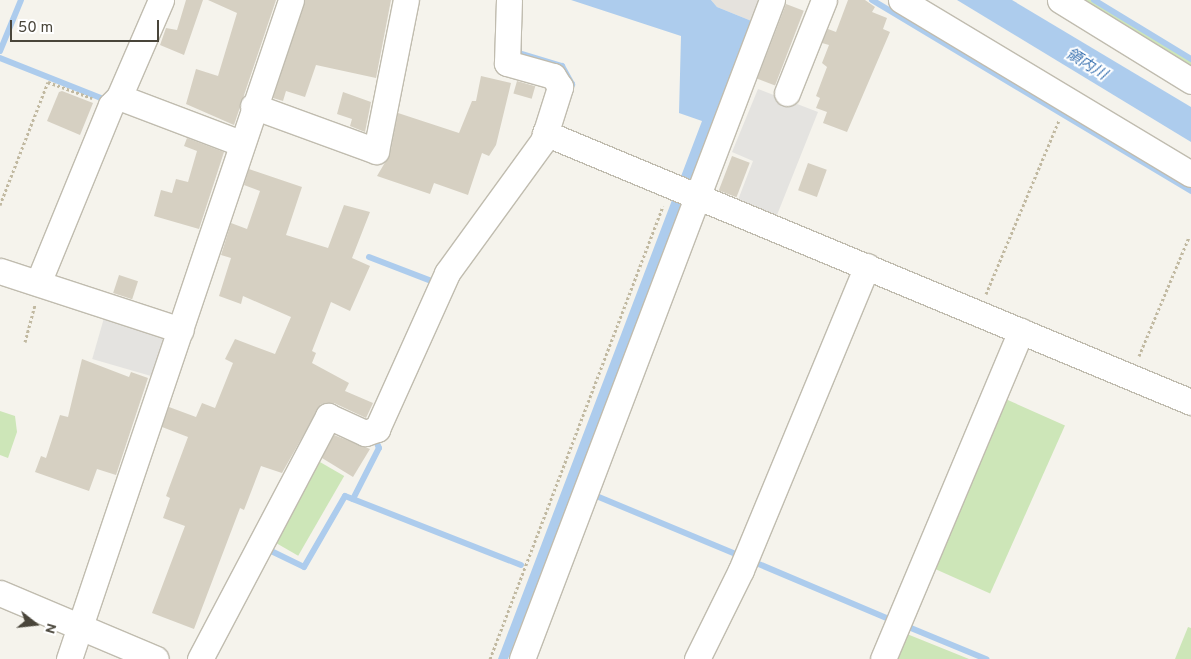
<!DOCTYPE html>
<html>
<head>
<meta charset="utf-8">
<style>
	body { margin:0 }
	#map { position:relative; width:1191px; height:659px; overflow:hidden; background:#f5f3ec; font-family:Overpass,"Noto Sans JP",sans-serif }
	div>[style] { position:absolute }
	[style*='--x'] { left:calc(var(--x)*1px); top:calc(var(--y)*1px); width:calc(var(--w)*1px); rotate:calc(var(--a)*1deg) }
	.industrial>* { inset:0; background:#e5e2dd }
	.green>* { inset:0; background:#cde6b8; transform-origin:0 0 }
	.parking>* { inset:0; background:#e4e3e0; transform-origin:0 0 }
	.water>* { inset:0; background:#adcced }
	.stream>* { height:6px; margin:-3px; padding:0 3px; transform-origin:3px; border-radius:3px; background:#adcced }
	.building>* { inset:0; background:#d6d0c2; transform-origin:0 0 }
	.path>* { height:3px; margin-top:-1.5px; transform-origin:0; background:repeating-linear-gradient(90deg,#c1b9a1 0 2.5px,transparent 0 5px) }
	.roads { filter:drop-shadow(1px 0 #c0bcaf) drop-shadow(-1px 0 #c0bcaf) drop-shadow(0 1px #c0bcaf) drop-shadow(0 -1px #c0bcaf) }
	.minor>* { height:25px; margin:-12.5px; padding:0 12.5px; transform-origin:12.5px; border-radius:12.5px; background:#fff }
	span { translate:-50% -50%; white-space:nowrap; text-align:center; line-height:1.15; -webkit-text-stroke:4px #fff; paint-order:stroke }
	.water-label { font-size:15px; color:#3871b0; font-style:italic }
	.north { position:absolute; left:10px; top:599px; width:50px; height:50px; -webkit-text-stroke:4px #fff; paint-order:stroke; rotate:106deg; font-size:14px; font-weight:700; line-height:20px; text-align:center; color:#49453a }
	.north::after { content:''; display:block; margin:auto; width:18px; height:22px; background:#49453a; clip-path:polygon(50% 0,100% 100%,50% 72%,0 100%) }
	.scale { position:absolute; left:10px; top:20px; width:149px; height:22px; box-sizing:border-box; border:2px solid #49453a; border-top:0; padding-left:6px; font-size:15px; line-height:18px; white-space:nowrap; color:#49453a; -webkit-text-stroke:4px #fff; paint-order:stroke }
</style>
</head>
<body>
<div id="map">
	<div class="industrial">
		<i style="clip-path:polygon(711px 0,762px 0,754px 22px,717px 7px)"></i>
	</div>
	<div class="green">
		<i style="clip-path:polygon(1074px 0,1092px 0,1191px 60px,1191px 72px)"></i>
		<i style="left:1001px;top:397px;width:70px;height:184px;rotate:24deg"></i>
		<i style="clip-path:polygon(0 411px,15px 416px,17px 432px,8px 458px,0 455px)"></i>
		<i style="left:313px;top:458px;width:36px;height:92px;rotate:30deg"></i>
		<i style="clip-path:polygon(1188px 627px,1191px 628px,1191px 659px,1175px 659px)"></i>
		<i style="clip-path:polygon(902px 632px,969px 659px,891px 659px)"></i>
	</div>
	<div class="parking">
		<i style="clip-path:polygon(758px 89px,818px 112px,777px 215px,738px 200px,753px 161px,732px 152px)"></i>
		<i style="left:106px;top:311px;width:71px;height:50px;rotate:16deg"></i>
	</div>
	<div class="water">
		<i style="clip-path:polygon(571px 0,711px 0,717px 7px,754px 22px,508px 659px,498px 659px,702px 121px,679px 113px,681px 36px)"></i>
		<i style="clip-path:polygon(957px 0,1012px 0,1191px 107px,1191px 142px)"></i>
	</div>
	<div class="stream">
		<i style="--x:872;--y:0;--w:372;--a:30.9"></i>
		<i style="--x:1094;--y:0;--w:114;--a:31.3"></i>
		<i style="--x:519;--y:46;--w:7;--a:90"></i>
		<i style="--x:519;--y:53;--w:45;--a:16.8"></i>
		<i style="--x:562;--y:66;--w:21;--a:61"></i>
		<i style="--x:572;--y:84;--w:7;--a:106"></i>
		<i style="--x:0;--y:51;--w:55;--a:-67.6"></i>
		<i style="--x:0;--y:58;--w:114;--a:21.6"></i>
		<i style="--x:369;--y:257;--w:70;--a:21"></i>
		<i style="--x:594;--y:495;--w:156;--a:22.6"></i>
		<i style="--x:353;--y:499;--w:57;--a:-63"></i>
		<i style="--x:379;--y:448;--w:8;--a:-113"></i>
		<i style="--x:267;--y:549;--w:41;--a:25.9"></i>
		<i style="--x:304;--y:567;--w:82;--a:-60"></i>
		<i style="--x:345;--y:496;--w:189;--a:21.4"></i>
		<i style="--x:754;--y:562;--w:147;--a:22.9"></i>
		<i style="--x:906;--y:626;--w:87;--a:22.4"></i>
	</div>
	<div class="building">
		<i style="clip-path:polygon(186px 0,203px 0,184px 55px,160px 45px,166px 28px,177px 30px)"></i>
		<i style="clip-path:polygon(208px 0,276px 0,234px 125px,186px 104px,196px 69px,218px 76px,237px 13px)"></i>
		<i style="clip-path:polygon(305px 0,391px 0,376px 78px,316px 65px,305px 97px,286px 91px,283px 101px,273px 98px)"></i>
		<i style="clip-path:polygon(848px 0,865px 0,875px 7px,872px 12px,887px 18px,883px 29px,890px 32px,847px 132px,823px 123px,827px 112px,816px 108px,820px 98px,816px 96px,827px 67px,822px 63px,829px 45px,822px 43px,828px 29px,836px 32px)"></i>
		<i style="left:786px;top:4px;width:19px;height:80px;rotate:21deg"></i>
		<i style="clip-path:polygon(481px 76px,511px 83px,496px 145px,489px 156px,482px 153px,468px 195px,434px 183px,430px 194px,377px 176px,390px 154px,398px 113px,459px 133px,472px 101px,476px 101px)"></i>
		<i style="left:517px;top:81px;width:19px;height:13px;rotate:16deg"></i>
		<i style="clip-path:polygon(62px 91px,93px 103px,80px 135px,47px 121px,59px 92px)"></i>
		<i style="clip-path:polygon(343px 92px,371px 102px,365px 132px,350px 126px,352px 119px,337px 114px)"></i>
		<i style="clip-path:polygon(187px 138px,224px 152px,199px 229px,154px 216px,161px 190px,172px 193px,176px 179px,188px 182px,197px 151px,184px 146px)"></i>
		<i style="left:732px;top:156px;width:19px;height:37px;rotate:21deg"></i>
		<i style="left:808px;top:163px;width:20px;height:29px;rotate:20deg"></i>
		<i style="clip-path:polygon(249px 169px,302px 187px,286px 235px,328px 248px,344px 205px,370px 212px,352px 258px,370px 266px,350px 311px,331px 302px,312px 351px,316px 353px,312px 363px,349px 383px,345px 391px,373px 403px,366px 418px,334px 403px,321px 404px,282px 473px,261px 466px,244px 510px,240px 508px,194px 629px,152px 613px,185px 526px,163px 518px,170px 498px,166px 496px,188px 437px,162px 427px,169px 407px,196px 417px,202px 403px,215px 408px,233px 363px,225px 359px,235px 339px,275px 354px,291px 317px,243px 296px,241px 304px,219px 296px,231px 258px,221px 255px,231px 223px,247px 229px,260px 191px,244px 185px)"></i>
		<i style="left:119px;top:275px;width:20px;height:19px;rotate:18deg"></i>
		<i style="clip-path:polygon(82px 359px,129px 377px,131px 372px,148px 378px,116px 475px,97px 469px,89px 491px,35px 472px,41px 456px,46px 458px,60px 415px,68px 417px)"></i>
		<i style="clip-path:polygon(334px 435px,370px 449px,353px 477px,322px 458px)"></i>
	</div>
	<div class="path">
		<i style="--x:0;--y:205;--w:132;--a:-68.7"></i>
		<i style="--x:48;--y:82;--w:47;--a:20"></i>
		<i style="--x:986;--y:294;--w:189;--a:-67.2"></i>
		<i style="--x:25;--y:342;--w:39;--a:-75"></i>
		<i style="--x:1139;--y:356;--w:129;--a:-67.2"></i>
		<i style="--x:490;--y:659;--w:485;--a:-69.1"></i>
	</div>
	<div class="roads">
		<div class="minor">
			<i style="--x:161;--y:0;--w:106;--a:113.4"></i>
			<i style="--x:119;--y:97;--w:129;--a:20.8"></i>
			<i style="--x:901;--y:0;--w:338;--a:31"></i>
			<i style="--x:1060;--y:0;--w:154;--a:31.7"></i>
			<i style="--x:787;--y:93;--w:100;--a:-68.3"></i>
			<i style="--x:253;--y:106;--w:131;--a:20.1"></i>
			<i style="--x:376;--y:151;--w:154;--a:-78.8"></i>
			<i style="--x:545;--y:133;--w:700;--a:22.61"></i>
			<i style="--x:0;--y:271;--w:190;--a:18.1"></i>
			<i style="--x:38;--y:283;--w:192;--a:-67.7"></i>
			<i style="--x:111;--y:105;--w:11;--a:-45"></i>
			<i style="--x:0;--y:593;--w:169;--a:22.9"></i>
			<i style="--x:69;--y:659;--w:695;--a:-71.38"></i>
			<i style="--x:200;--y:659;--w:275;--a:-62.2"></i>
			<i style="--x:328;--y:416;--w:41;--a:24.7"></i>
			<i style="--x:365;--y:433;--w:13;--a:-18"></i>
			<i style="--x:377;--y:429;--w:171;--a:-65.8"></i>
			<i style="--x:447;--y:273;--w:163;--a:-54"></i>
			<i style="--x:543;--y:141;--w:57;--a:-72.5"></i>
			<i style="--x:560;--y:87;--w:13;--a:-122"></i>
			<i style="--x:553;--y:76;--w:48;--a:-164.2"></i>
			<i style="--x:507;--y:63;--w:63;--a:-88.2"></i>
			<i style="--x:522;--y:659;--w:705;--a:-69.23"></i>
			<i style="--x:697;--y:659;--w:99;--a:-63.7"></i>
			<i style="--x:741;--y:570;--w:329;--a:-67.5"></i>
			<i style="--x:883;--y:659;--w:356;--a:-67.2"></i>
		</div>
	</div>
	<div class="water-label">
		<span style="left:1086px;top:65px;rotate:32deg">領内川</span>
	</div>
	<div class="north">N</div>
	<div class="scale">50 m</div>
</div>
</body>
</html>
